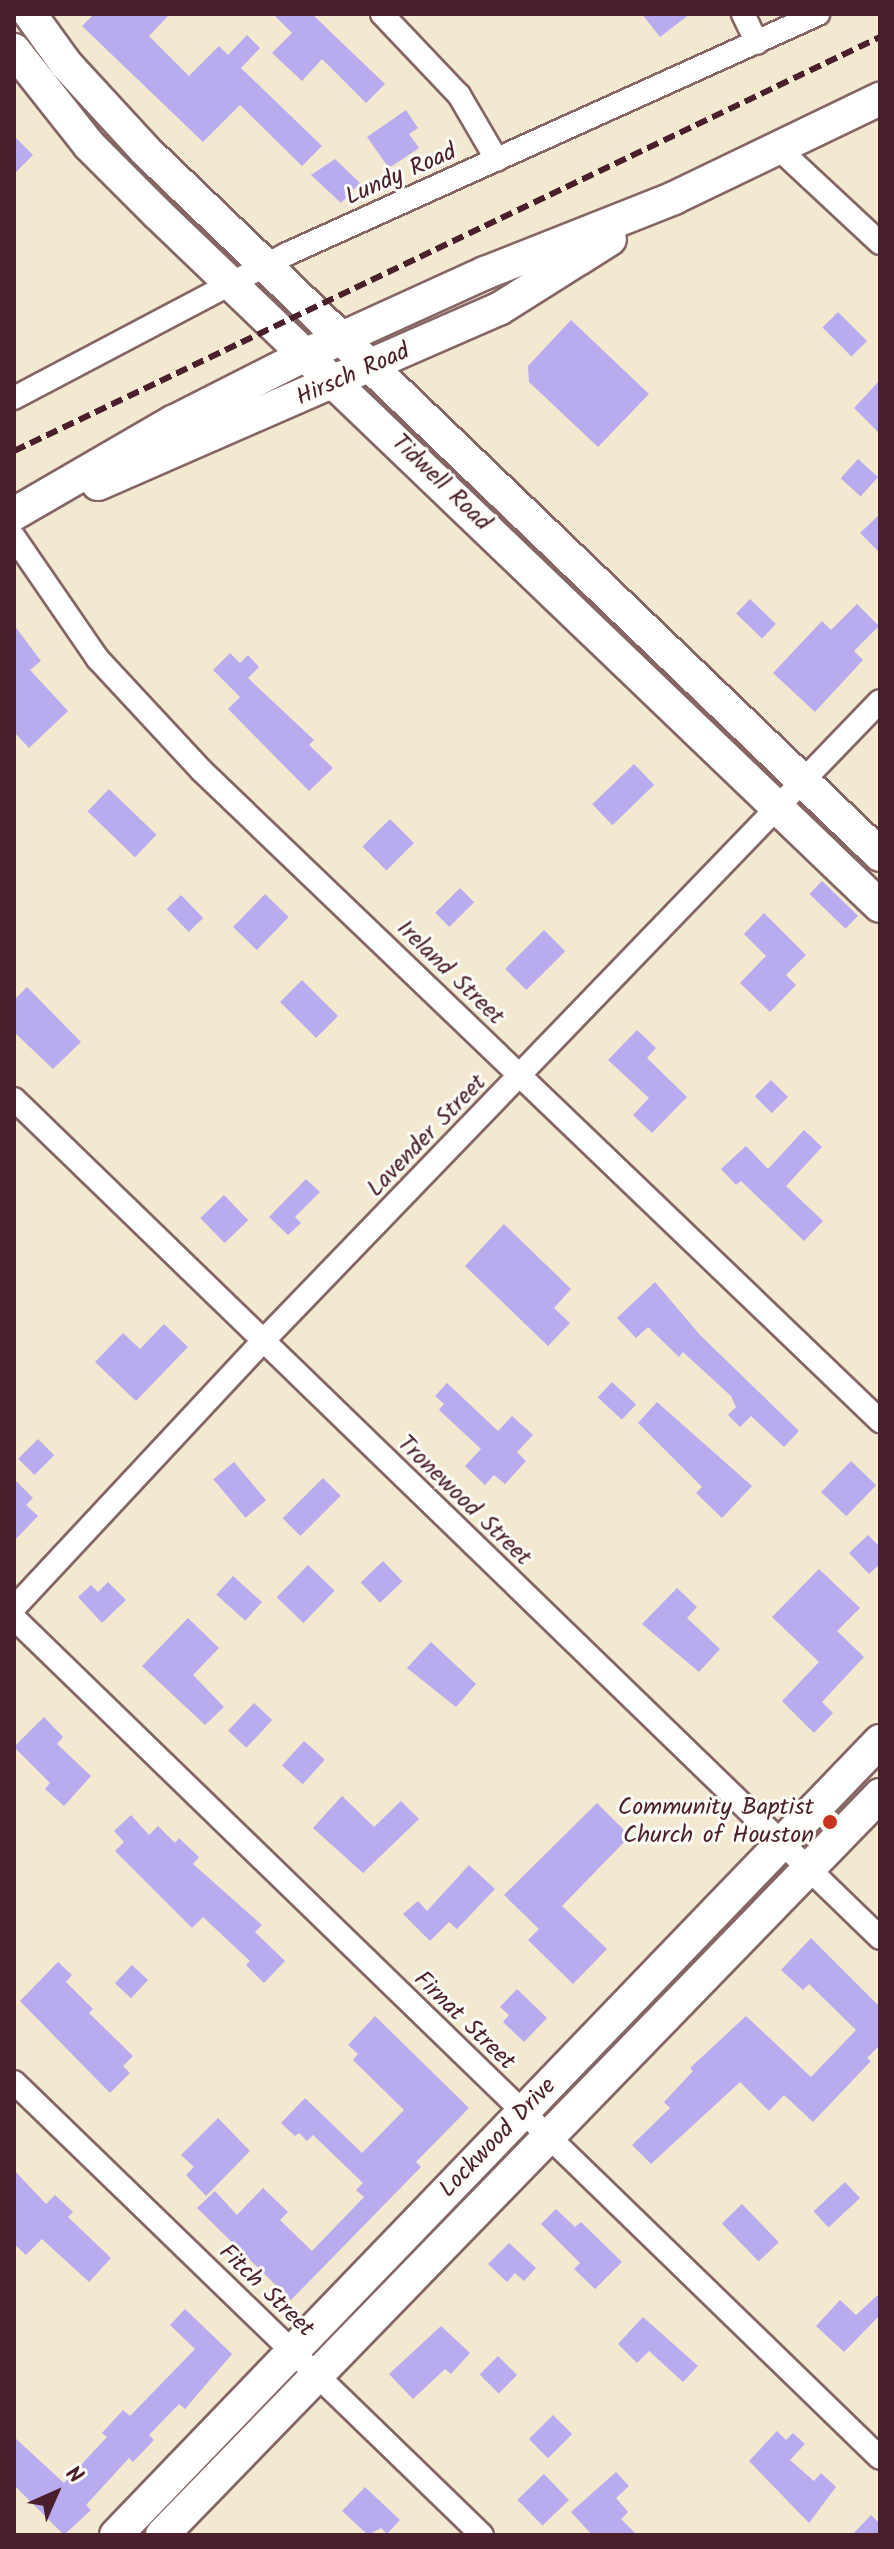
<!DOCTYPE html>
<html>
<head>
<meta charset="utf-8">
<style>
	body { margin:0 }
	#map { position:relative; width:894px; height:2549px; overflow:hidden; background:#f3e9d1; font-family:Kalam,sans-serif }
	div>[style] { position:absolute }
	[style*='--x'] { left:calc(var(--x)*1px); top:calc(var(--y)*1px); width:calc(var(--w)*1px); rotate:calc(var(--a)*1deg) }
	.building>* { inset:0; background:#b8abee; transform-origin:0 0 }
	.roads { filter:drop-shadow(2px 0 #856665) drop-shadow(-2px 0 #856665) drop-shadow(0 2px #856665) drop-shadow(0 -2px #856665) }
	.street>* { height:22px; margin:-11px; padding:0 11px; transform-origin:11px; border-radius:11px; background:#fff }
	.secondary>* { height:32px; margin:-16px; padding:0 16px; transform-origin:16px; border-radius:16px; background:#fff }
	.rail>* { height:6px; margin-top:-3px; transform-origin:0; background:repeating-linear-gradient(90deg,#4a1f2b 0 12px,transparent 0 18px) }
	.dots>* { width:22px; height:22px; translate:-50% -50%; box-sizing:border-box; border:4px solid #fdfcf7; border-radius:50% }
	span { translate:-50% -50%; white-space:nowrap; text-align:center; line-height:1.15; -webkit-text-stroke:6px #fdfcf7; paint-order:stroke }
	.street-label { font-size:24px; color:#4a1f2b }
	.poi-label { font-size:24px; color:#4a1f2b }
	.right { translate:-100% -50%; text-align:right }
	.frame { position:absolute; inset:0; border:16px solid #4a1f2b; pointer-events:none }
	.north { position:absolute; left:16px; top:2453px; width:80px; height:80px; -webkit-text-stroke:6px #fdfcf7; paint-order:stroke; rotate:45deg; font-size:22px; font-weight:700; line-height:32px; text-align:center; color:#4a1f2b }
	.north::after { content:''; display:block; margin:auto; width:28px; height:36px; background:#4a1f2b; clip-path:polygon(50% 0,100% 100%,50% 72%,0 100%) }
</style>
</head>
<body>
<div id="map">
	<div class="building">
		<i style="clip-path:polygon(94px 14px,170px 14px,149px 36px,189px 76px,219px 46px,228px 55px,247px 35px,260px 48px,241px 68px,322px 146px,302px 166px,240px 105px,203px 142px,82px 26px)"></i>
		<i style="clip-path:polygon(273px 14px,312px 14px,385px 84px,366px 103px,322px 59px,302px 81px,272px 53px,292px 33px)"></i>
		<i style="clip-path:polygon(642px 14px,690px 14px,660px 37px)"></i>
		<i style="clip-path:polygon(406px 110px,418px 128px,409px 134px,419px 148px,389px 168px,367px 137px)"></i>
		<i style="clip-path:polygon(14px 136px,33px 155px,14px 174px)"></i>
		<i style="clip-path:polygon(335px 159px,360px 183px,341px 203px,311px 175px)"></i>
		<i style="left:838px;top:312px;width:41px;height:22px;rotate:45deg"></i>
		<i style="clip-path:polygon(571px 320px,649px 394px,598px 447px,529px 382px,528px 366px)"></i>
		<i style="clip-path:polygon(880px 380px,880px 434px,854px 408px)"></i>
		<i style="left:858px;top:459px;width:27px;height:26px;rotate:42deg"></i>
		<i style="clip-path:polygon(880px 514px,880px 553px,860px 533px)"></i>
		<i style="left:750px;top:599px;width:36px;height:20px;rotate:44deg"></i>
		<i style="clip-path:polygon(857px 604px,879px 626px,854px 651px,863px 660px,815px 712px,773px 673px,822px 621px,831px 630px)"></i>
		<i style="clip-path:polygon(14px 625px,41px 661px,30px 670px,68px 711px,29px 748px,14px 732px)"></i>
		<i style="clip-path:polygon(230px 653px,240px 663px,248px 655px,259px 667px,248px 678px,314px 740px,309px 745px,333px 768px,309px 791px,228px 709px,240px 697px,213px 670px)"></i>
		<i style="left:634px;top:764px;width:29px;height:58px;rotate:46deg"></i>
		<i style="left:109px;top:789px;width:66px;height:31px;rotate:44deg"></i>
		<i style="left:390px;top:819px;width:34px;height:39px;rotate:45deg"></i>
		<i style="left:822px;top:881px;width:50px;height:18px;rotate:44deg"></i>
		<i style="left:460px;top:888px;width:20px;height:35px;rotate:45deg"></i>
		<i style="left:265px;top:894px;width:33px;height:46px;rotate:44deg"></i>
		<i style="left:181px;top:895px;width:32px;height:20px;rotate:46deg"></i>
		<i style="clip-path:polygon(764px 913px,806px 955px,786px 975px,796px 985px,770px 1012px,740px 983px,766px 956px,744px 934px)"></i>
		<i style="left:544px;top:930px;width:30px;height:55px;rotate:45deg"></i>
		<i style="left:302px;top:980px;width:51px;height:31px;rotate:45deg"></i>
		<i style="clip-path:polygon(27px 987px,81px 1042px,53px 1069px,14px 1032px,14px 1000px)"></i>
		<i style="clip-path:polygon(637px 1030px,656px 1048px,647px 1058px,687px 1097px,652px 1133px,633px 1115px,649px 1098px,608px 1060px)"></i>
		<i style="left:771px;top:1080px;width:24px;height:23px;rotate:45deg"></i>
		<i style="clip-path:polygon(804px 1130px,822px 1147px,786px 1186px,823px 1221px,804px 1241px,741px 1181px,736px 1185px,721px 1169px,746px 1146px,768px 1169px)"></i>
		<i style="clip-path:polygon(306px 1179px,320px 1192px,295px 1217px,301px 1223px,288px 1235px,269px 1217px)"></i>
		<i style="left:224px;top:1195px;width:35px;height:33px;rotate:46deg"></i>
		<i style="clip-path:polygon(504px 1224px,571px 1289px,554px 1308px,570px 1323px,548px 1346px,465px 1266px)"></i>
		<i style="clip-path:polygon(655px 1282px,700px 1335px,799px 1431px,784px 1447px,751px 1416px,740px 1427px,728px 1415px,736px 1407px,731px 1396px,683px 1352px,679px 1357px,648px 1327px,636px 1338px,617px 1318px)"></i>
		<i style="clip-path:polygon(164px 1324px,188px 1347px,136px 1401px,95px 1362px,123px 1333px,140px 1349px)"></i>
		<i style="left:612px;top:1382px;width:33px;height:21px;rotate:43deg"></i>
		<i style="clip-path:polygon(447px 1383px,498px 1431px,512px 1416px,533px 1435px,517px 1452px,526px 1461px,505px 1484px,494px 1475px,485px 1485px,465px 1466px,481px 1449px,439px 1410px,444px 1404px,435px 1396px)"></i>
		<i style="clip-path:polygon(657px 1402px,752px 1486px,722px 1518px,696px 1493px,702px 1487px,638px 1423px)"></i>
		<i style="left:38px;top:1439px;width:23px;height:28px;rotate:45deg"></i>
		<i style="left:851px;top:1461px;width:35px;height:43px;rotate:44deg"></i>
		<i style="left:234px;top:1462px;width:50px;height:27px;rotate:50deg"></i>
		<i style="left:323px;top:1478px;width:25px;height:57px;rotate:45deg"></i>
		<i style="clip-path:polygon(14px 1479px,33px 1498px,26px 1505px,38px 1516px,14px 1541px)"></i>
		<i style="clip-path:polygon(868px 1535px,880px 1547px,880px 1564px,869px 1574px,849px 1553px)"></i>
		<i style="left:383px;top:1561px;width:28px;height:31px;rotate:46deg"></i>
		<i style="left:308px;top:1565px;width:37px;height:45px;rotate:44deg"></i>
		<i style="clip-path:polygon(819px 1569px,860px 1608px,837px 1631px,864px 1657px,822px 1702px,833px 1713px,814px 1733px,782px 1701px,819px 1662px,772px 1617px)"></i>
		<i style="left:233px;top:1576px;width:39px;height:25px;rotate:42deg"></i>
		<i style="clip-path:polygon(108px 1582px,126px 1600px,102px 1623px,78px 1597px,91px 1585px,98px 1592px)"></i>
		<i style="clip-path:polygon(677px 1588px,697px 1607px,687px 1618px,720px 1649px,699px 1672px,642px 1624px)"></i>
		<i style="clip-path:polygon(188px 1618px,219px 1648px,193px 1675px,224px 1707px,205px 1725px,142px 1666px)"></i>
		<i style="clip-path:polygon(431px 1642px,476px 1684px,456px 1707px,407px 1668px)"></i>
		<i style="left:254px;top:1703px;width:25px;height:38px;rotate:43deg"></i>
		<i style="clip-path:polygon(44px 1717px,63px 1737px,57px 1744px,91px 1776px,64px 1806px,45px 1789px,50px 1783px,14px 1747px)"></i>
		<i style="left:304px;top:1741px;width:28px;height:33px;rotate:42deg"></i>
		<i style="clip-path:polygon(342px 1796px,374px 1827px,401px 1801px,419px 1819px,363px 1873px,313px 1828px)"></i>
		<i style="clip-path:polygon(597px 1803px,630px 1836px,562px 1906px,607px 1949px,573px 1984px,528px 1940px,539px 1929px,504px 1895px)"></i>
		<i style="clip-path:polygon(131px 1815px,149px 1835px,158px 1826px,175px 1843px,179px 1838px,199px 1857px,193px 1864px,262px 1925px,255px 1932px,285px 1961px,264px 1983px,246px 1965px,250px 1961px,203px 1917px,192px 1928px,115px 1851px,124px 1842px,114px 1831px)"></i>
		<i style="clip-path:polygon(469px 1865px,495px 1889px,457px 1929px,449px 1922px,430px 1941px,403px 1914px,418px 1901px,427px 1911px)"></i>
		<i style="clip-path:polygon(811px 1938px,880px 2007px,880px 2045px,867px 2058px,871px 2061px,813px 2122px,784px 2095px,769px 2111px,740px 2082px,651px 2164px,632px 2145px,670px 2108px,664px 2102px,693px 2071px,690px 2068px,746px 2016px,811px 2077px,856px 2030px,809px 1984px,803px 1990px,781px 1970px)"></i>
		<i style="clip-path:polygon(58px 1962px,72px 1975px,66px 1982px,93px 2009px,89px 2013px,133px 2056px,123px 2066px,130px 2073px,110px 2093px,20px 2001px)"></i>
		<i style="left:132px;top:1965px;width:22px;height:25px;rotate:43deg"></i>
		<i style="clip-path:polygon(517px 1989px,547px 2018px,524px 2042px,503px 2022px,509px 2015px,500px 2007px)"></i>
		<i style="clip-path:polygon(375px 2016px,469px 2108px,416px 2162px,421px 2167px,291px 2300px,197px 2208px,215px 2191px,237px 2215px,263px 2188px,288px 2212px,280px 2220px,312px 2251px,364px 2197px,356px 2190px,363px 2183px,313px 2135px,307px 2141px,299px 2133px,295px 2136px,281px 2123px,305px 2098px,362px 2153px,404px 2110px,353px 2060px,358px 2054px,348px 2045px)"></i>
		<i style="clip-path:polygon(218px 2118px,250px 2151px,206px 2196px,186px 2175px,194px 2167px,181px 2155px)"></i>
		<i style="clip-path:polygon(14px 2170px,46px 2204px,55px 2195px,73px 2212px,68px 2217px,111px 2258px,89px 2282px,42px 2239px,26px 2255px,14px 2244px)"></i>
		<i style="left:845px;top:2182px;width:22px;height:43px;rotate:47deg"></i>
		<i style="left:742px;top:2204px;width:53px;height:28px;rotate:46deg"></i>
		<i style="clip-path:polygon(556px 2209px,575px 2227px,581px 2222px,622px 2262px,595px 2289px,574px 2269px,580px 2263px,541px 2224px)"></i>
		<i style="clip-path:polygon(509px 2243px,536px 2268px,524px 2281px,515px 2273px,507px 2282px,488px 2264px)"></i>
		<i style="clip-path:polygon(880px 2293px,880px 2315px,844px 2352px,816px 2326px,840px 2300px,856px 2315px)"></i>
		<i style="clip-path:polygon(185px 2309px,232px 2354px,185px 2409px,179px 2404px,149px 2435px,154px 2440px,133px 2462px,129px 2458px,86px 2505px,91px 2510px,64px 2535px,14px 2485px,14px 2437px,64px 2483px,107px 2437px,102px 2433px,123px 2410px,130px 2416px,195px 2349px,170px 2325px)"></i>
		<i style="clip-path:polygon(643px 2317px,698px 2366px,683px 2382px,649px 2351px,637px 2363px,618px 2344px)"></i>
		<i style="clip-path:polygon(441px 2326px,470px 2353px,451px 2374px,445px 2369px,413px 2399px,389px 2374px)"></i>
		<i style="left:498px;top:2356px;width:27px;height:26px;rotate:45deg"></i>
		<i style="left:553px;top:2415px;width:27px;height:34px;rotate:45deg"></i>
		<i style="clip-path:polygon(777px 2431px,786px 2440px,793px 2433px,805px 2444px,790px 2460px,814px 2481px,821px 2473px,836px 2487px,809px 2523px,749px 2461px)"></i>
		<i style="clip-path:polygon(616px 2472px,629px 2486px,616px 2498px,628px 2512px,621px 2519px,637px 2535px,592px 2535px,571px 2512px)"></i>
		<i style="left:544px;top:2474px;width:36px;height:37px;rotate:46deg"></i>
		<i style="clip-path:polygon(365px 2487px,400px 2520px,387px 2534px,381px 2528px,368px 2535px,342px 2511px)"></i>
		<i style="clip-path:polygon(871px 2515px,880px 2524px,880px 2535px,852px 2535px)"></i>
	</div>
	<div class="roads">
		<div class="street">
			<i style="--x:382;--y:14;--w:112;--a:46.5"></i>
			<i style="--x:459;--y:95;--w:75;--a:59.7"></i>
			<i style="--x:743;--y:14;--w:32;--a:64"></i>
			<i style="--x:778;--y:148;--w:139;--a:43"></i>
			<i style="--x:14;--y:398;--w:309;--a:-27.8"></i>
			<i style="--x:287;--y:254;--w:583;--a:-24.32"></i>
			<i style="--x:14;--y:537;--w:148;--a:55.5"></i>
			<i style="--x:98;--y:659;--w:151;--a:47.1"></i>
			<i style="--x:201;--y:770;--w:941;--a:43.79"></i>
			<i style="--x:14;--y:1099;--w:1206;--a:44.09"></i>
			<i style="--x:14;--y:1608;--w:364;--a:-47"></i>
			<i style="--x:262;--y:1342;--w:890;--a:-46.05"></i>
			<i style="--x:14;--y:1618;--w:1206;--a:44.13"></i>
			<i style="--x:14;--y:2082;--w:651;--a:44.07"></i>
		</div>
		<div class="secondary">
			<i style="--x:30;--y:14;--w:62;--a:54.2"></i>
			<i style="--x:66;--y:64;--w:118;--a:47.4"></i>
			<i style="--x:146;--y:151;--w:1017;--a:43.8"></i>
			<i style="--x:14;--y:50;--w:121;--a:51.7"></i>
			<i style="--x:89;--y:145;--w:96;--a:45"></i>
			<i style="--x:157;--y:213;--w:1001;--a:43.79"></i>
			<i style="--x:98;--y:484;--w:438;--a:-23.6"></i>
			<i style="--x:499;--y:309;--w:131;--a:-32.2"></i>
			<i style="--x:14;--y:514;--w:184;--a:-30.1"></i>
			<i style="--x:173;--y:422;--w:150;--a:-26.9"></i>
			<i style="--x:307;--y:354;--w:196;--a:-24.5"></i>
			<i style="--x:485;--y:273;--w:203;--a:-21.6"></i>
			<i style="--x:674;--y:198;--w:229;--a:-25.7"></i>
			<i style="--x:116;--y:2535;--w:1102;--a:-46.1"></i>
			<i style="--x:162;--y:2535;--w:1031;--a:-45.86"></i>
		</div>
	</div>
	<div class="rail">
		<i style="--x:14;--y:451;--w:960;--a:-25.55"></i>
	</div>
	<div class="dots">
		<i style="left:830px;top:1822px;background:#c8321e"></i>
	</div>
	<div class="street-label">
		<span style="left:401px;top:175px;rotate:-24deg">Lundy Road</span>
		<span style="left:353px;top:375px;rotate:-24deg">Hirsch Road</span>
		<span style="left:441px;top:483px;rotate:44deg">Tidwell Road</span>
		<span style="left:450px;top:973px;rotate:44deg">Ireland Street</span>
		<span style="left:427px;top:1136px;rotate:-46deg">Lavender Street</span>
		<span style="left:464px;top:1501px;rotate:44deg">Tronewood Street</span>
		<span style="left:464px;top:2021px;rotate:44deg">Firnat Street</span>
		<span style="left:498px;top:2138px;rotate:-46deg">Lockwood Drive</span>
		<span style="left:266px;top:2291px;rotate:44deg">Fitch Street</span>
	</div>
	<div class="poi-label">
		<span class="right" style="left:814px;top:1822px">Community Baptist<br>Church of Houston</span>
	</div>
	<div class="frame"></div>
	<div class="north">N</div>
</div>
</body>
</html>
